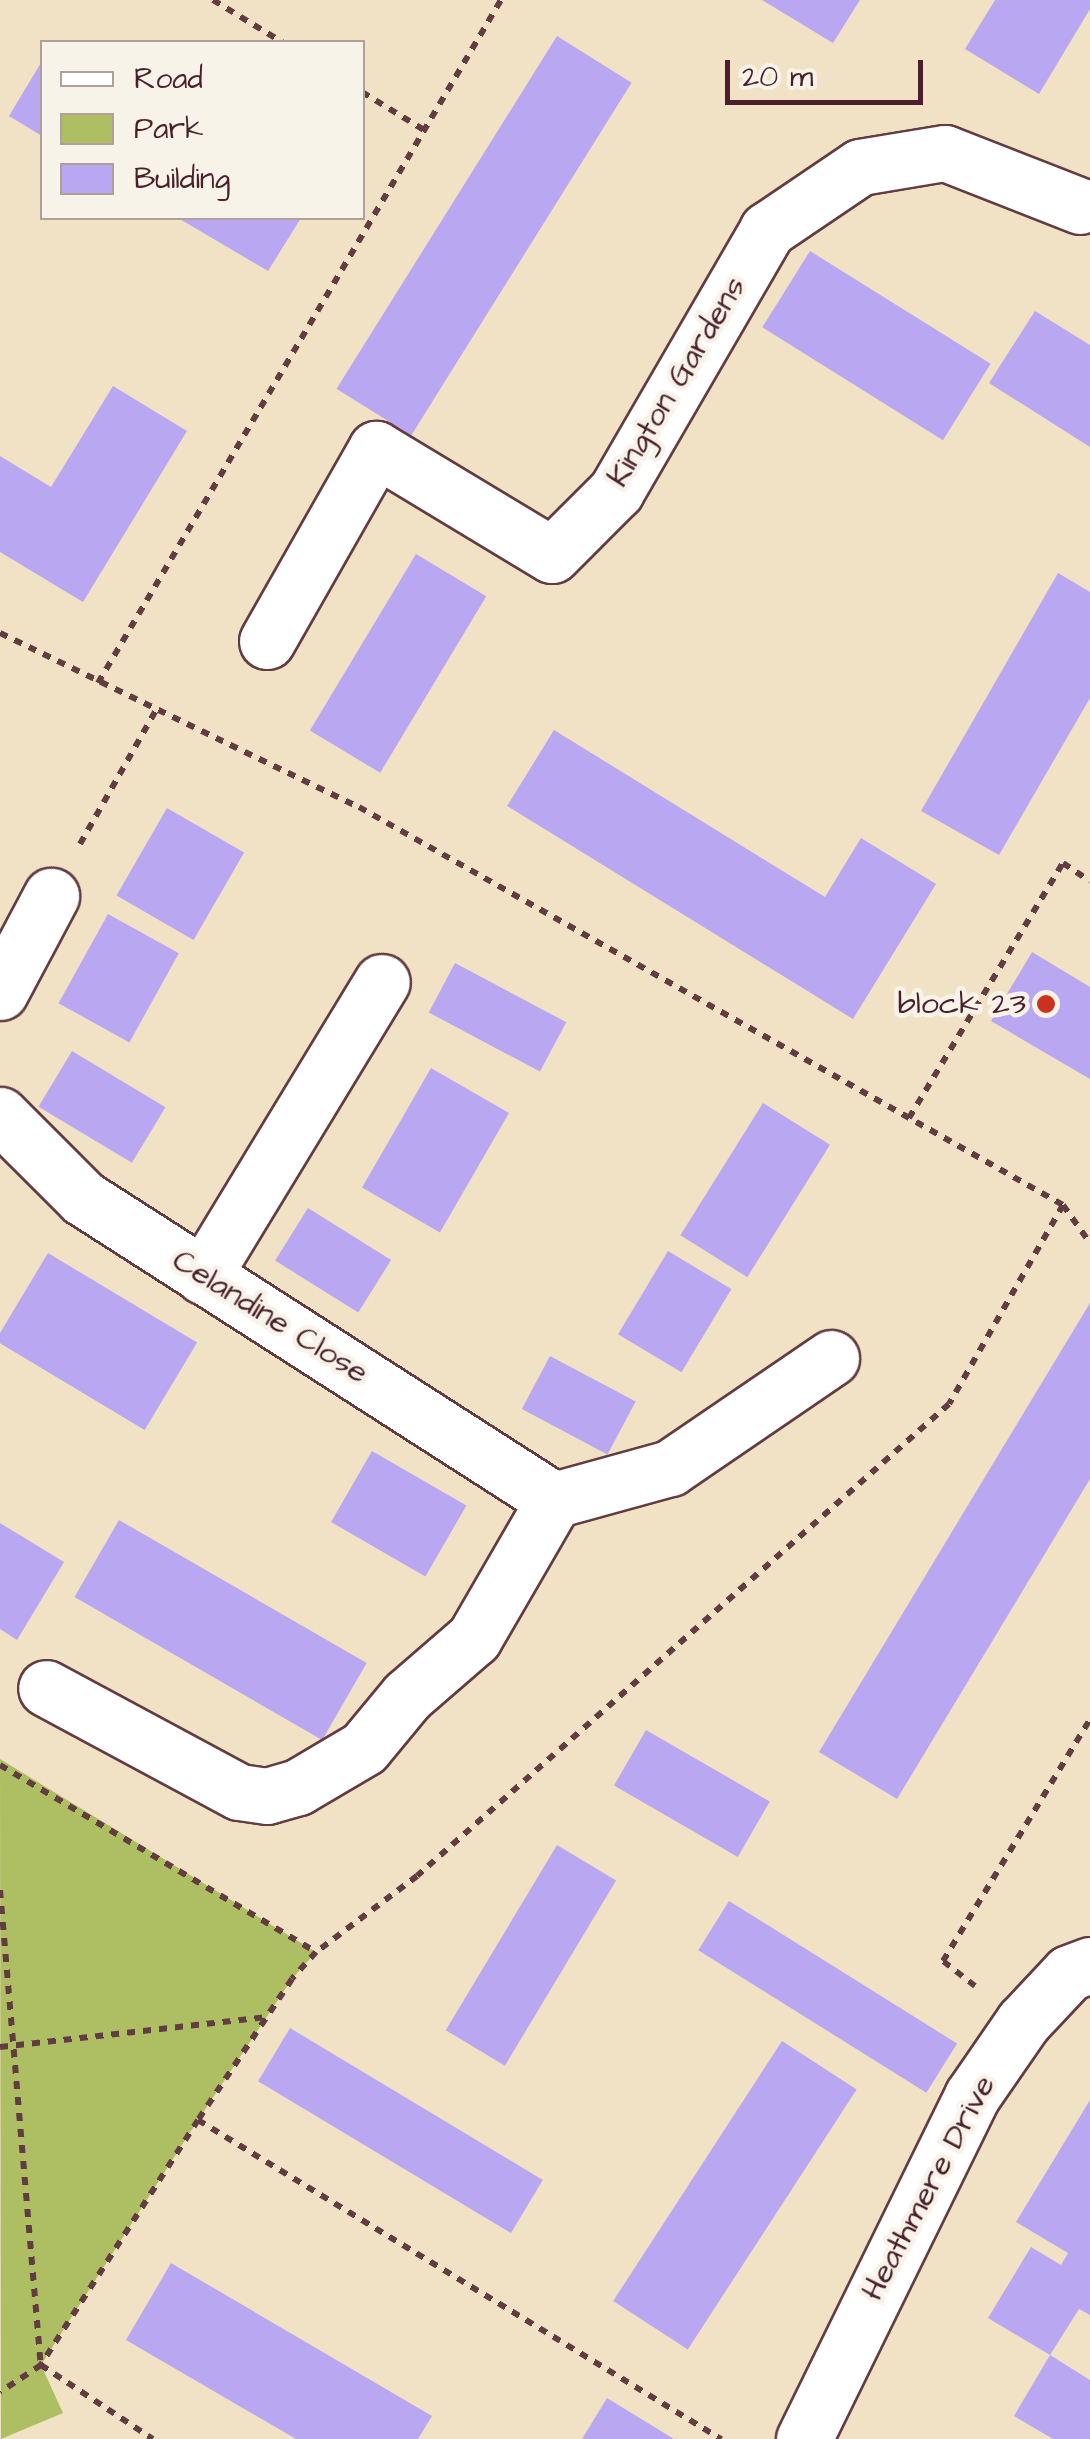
<!DOCTYPE html>
<html>
<head>
<meta charset="utf-8">
<style>
	body { margin:0 }
	#map { position:relative; width:1090px; height:2439px; overflow:hidden; background:#f1e2c5; font-family:"Architects Daughter",sans-serif }
	div>[style] { position:absolute }
	[style*='--x'] { left:calc(var(--x)*1px); top:calc(var(--y)*1px); width:calc(var(--w)*1px); rotate:calc(var(--a)*1deg) }
	.green>* { inset:0; background:#adbf62 }
	.building>* { inset:0; background:#baa7f1; transform-origin:0 0 }
	.path>* { height:6px; margin-top:-3px; transform-origin:0; background:repeating-linear-gradient(90deg,#633c42 0 8px,transparent 0 16px) }
	.roads { filter:drop-shadow(2px 0 #633c42) drop-shadow(-2px 0 #633c42) drop-shadow(0 2px #633c42) drop-shadow(0 -2px #633c42) }
	.minor>* { height:55px; margin:-27.5px; padding:0 27.5px; transform-origin:27.5px; border-radius:27.5px; background:#fff }
	.dots>* { width:28px; height:28px; translate:-50% -50%; box-sizing:border-box; border:5px solid #f7f3e8; border-radius:50% }
	span { translate:-50% -50%; white-space:nowrap; text-align:center; line-height:1.15; -webkit-text-stroke:9px #f7f3e8; paint-order:stroke }
	.street-label { font-size:32px; color:#4a1f2b }
	.poi-label { font-size:32px; color:#4a1f2b }
	.right { translate:-100% -50%; text-align:right }
	.legend { position:absolute; left:40px; top:40px; width:325px; height:180px; box-sizing:border-box; background:#f7f3e8; border:2px solid #b29e9c; margin:0; padding:12px 18px; list-style:none; font-size:30px; color:#4a1f2b }
	.legend li { display:flex; align-items:center; gap:20px; height:50px }
	.legend b { width:50px; border:2px solid #b29e9c }
	.scale { position:absolute; left:725px; top:60px; width:198px; height:45px; box-sizing:border-box; border:5px solid #4a1f2b; border-top:0; padding-left:12px; font-size:30px; line-height:35px; white-space:nowrap; color:#4a1f2b; -webkit-text-stroke:8px #f7f3e8; paint-order:stroke }
</style>
</head>
<body>
<div id="map">
	<div class="green">
		<i style="clip-path:polygon(0 1759px,316px 1952px,292px 1979px,198px 2120px,41px 2365px,63px 2413px,1px 2439px)"></i>
	</div>
	<div class="building">
		<i style="clip-path:polygon(762px 0,860px 0,833px 43px)"></i>
		<i style="clip-path:polygon(995px 0,1090px 0,1090px 9px,1039px 94px,965px 49px)"></i>
		<i style="left:557px;top:36px;width:88px;height:416px;rotate:32deg"></i>
		<i style="clip-path:polygon(42px 61px,42px 136px,9px 116px)"></i>
		<i style="clip-path:polygon(178px 218px,301px 218px,268px 271px)"></i>
		<i style="left:810px;top:251px;width:213px;height:90px;rotate:32deg"></i>
		<i style="clip-path:polygon(1035px 311px,1090px 345px,1090px 447px,989px 383px)"></i>
		<i style="clip-path:polygon(113px 386px,187px 431px,83px 602px,0 552px,0 456px,51px 487px)"></i>
		<i style="left:416px;top:554px;width:82px;height:206px;rotate:31deg"></i>
		<i style="clip-path:polygon(1058px 573px,1090px 592px,1090px 698px,999px 855px,921px 811px)"></i>
		<i style="clip-path:polygon(554px 730px,825px 897px,861px 838px,936px 884px,853px 1019px,507px 806px)"></i>
		<i style="left:167px;top:808px;width:89px;height:101px;rotate:30deg"></i>
		<i style="left:108px;top:914px;width:81px;height:102px;rotate:29deg"></i>
		<i style="clip-path:polygon(1032px 952px,1090px 987px,1090px 1079px,991px 1021px)"></i>
		<i style="left:455px;top:963px;width:126px;height:56px;rotate:28deg"></i>
		<i style="left:72px;top:1051px;width:109px;height:65px;rotate:31deg"></i>
		<i style="left:431px;top:1068px;width:90px;height:138px;rotate:30deg"></i>
		<i style="left:763px;top:1103px;width:79px;height:156px;rotate:32deg"></i>
		<i style="left:308px;top:1208px;width:98px;height:62px;rotate:32deg"></i>
		<i style="left:668px;top:1251px;width:74px;height:97px;rotate:31deg"></i>
		<i style="left:48px;top:1253px;width:174px;height:102px;rotate:31deg"></i>
		<i style="clip-path:polygon(1090px 1303px,1090px 1479px,897px 1799px,819px 1752px)"></i>
		<i style="left:550px;top:1356px;width:97px;height:60px;rotate:28deg"></i>
		<i style="left:372px;top:1451px;width:109px;height:82px;rotate:30deg"></i>
		<i style="left:119px;top:1520px;width:286px;height:89px;rotate:30deg"></i>
		<i style="clip-path:polygon(0 1523px,64px 1562px,17px 1640px,0 1629px)"></i>
		<i style="left:646px;top:1730px;width:143px;height:64px;rotate:30deg"></i>
		<i style="left:557px;top:1845px;width:69px;height:216px;rotate:31deg"></i>
		<i style="left:729px;top:1901px;width:269px;height:58px;rotate:32deg"></i>
		<i style="left:290px;top:2028px;width:295px;height:62px;rotate:31deg"></i>
		<i style="left:782px;top:2041px;width:89px;height:310px;rotate:33deg"></i>
		<i style="clip-path:polygon(1090px 2100px,1090px 2315px,1079px 2309px,1050px 2355px,988px 2318px,1031px 2247px,1061px 2265px,1068px 2253px,1016px 2222px)"></i>
		<i style="clip-path:polygon(171px 2263px,432px 2416px,418px 2439px,296px 2439px,126px 2340px)"></i>
		<i style="clip-path:polygon(1050px 2355px,1090px 2380px,1090px 2439px,1053px 2439px,1014px 2416px)"></i>
		<i style="clip-path:polygon(607px 2398px,674px 2439px,582px 2439px)"></i>
	</div>
	<div class="path">
		<i style="--x:213;--y:0;--w:81;--a:31.3"></i>
		<i style="--x:362;--y:92;--w:73;--a:31.5"></i>
		<i style="--x:0;--y:633;--w:399;--a:25.9"></i>
		<i style="--x:359;--y:807;--w:809;--a:29.48"></i>
		<i style="--x:1063;--y:1205;--w:229;--a:119.8"></i>
		<i style="--x:949;--y:1404;--w:711;--a:138.42"></i>
		<i style="--x:417;--y:1876;--w:126;--a:143"></i>
		<i style="--x:316;--y:1952;--w:36;--a:132"></i>
		<i style="--x:292;--y:1979;--w:169;--a:123.7"></i>
		<i style="--x:198;--y:2120;--w:291;--a:122.7"></i>
		<i style="--x:41;--y:2365;--w:49;--a:146.6"></i>
		<i style="--x:98;--y:683;--w:793;--a:-59.46"></i>
		<i style="--x:80;--y:844;--w:154;--a:-60.4"></i>
		<i style="--x:909;--y:1118;--w:298;--a:-58.9"></i>
		<i style="--x:1063;--y:863;--w:32;--a:34"></i>
		<i style="--x:1063;--y:1205;--w:47;--a:54.6"></i>
		<i style="--x:0;--y:1765;--w:367;--a:30.6"></i>
		<i style="--x:0;--y:1890;--w:477;--a:85.1"></i>
		<i style="--x:41;--y:2365;--w:134;--a:33.5"></i>
		<i style="--x:975;--y:1986;--w:41;--a:-142"></i>
		<i style="--x:943;--y:1961;--w:283;--a:-58.7"></i>
		<i style="--x:0;--y:2047;--w:268;--a:-6.4"></i>
		<i style="--x:198;--y:2120;--w:613;--a:31.38"></i>
	</div>
	<div class="roads">
		<div class="minor">
			<i style="--x:267;--y:641;--w:221;--a:-60.4"></i>
			<i style="--x:376;--y:449;--w:205;--a:31.1"></i>
			<i style="--x:552;--y:555;--w:91;--a:-45"></i>
			<i style="--x:616;--y:491;--w:302;--a:-59.9"></i>
			<i style="--x:767;--y:230;--w:112;--a:-34.1"></i>
			<i style="--x:860;--y:167;--w:86;--a:-9.4"></i>
			<i style="--x:945;--y:153;--w:145;--a:21.4"></i>
			<i style="--x:0;--y:992;--w:109;--a:-62"></i>
			<i style="--x:0;--y:1115;--w:117;--a:45"></i>
			<i style="--x:83;--y:1198;--w:560;--a:32.67"></i>
			<i style="--x:554;--y:1500;--w:160;--a:120.1"></i>
			<i style="--x:474;--y:1638;--w:89;--a:139.1"></i>
			<i style="--x:407;--y:1696;--w:67;--a:129.6"></i>
			<i style="--x:364;--y:1748;--w:77;--a:149.4"></i>
			<i style="--x:298;--y:1787;--w:32;--a:164"></i>
			<i style="--x:267;--y:1796;--w:28;--a:-172"></i>
			<i style="--x:239;--y:1792;--w:219;--a:-151.7"></i>
			<i style="--x:203;--y:1276;--w:344;--a:-58.7"></i>
			<i style="--x:554;--y:1500;--w:120;--a:-15.4"></i>
			<i style="--x:670;--y:1468;--w:195;--a:-34.3"></i>
			<i style="--x:804;--y:2439;--w:382;--a:-63.9"></i>
			<i style="--x:972;--y:2096;--w:90;--a:-55.4"></i>
			<i style="--x:1023;--y:2022;--w:67;--a:-46.8"></i>
			<i style="--x:1069;--y:1973;--w:22;--a:-21"></i>
		</div>
	</div>
	<div class="dots">
		<i style="left:1046px;top:1004px;background:#c8321e"></i>
	</div>
	<div class="street-label">
		<span style="left:677px;top:382px;rotate:-59deg">Kington Gardens</span>
		<span style="left:270px;top:1317px;rotate:32deg">Celandine Close</span>
		<span style="left:929px;top:2188px;rotate:-62deg">Heathmere Drive</span>
	</div>
	<div class="poi-label">
		<span class="right" style="left:1026px;top:1004px">block 23</span>
	</div>
	<ul class="legend">
	<li><b style="height:12px;background:#fff"></b>Road</li>
	<li><b style="height:28px;background:#adbf62"></b>Park</li>
	<li><b style="height:28px;background:#baa7f1"></b>Building</li>
	</ul>
	<div class="scale">20 m</div>
</div>
</body>
</html>
